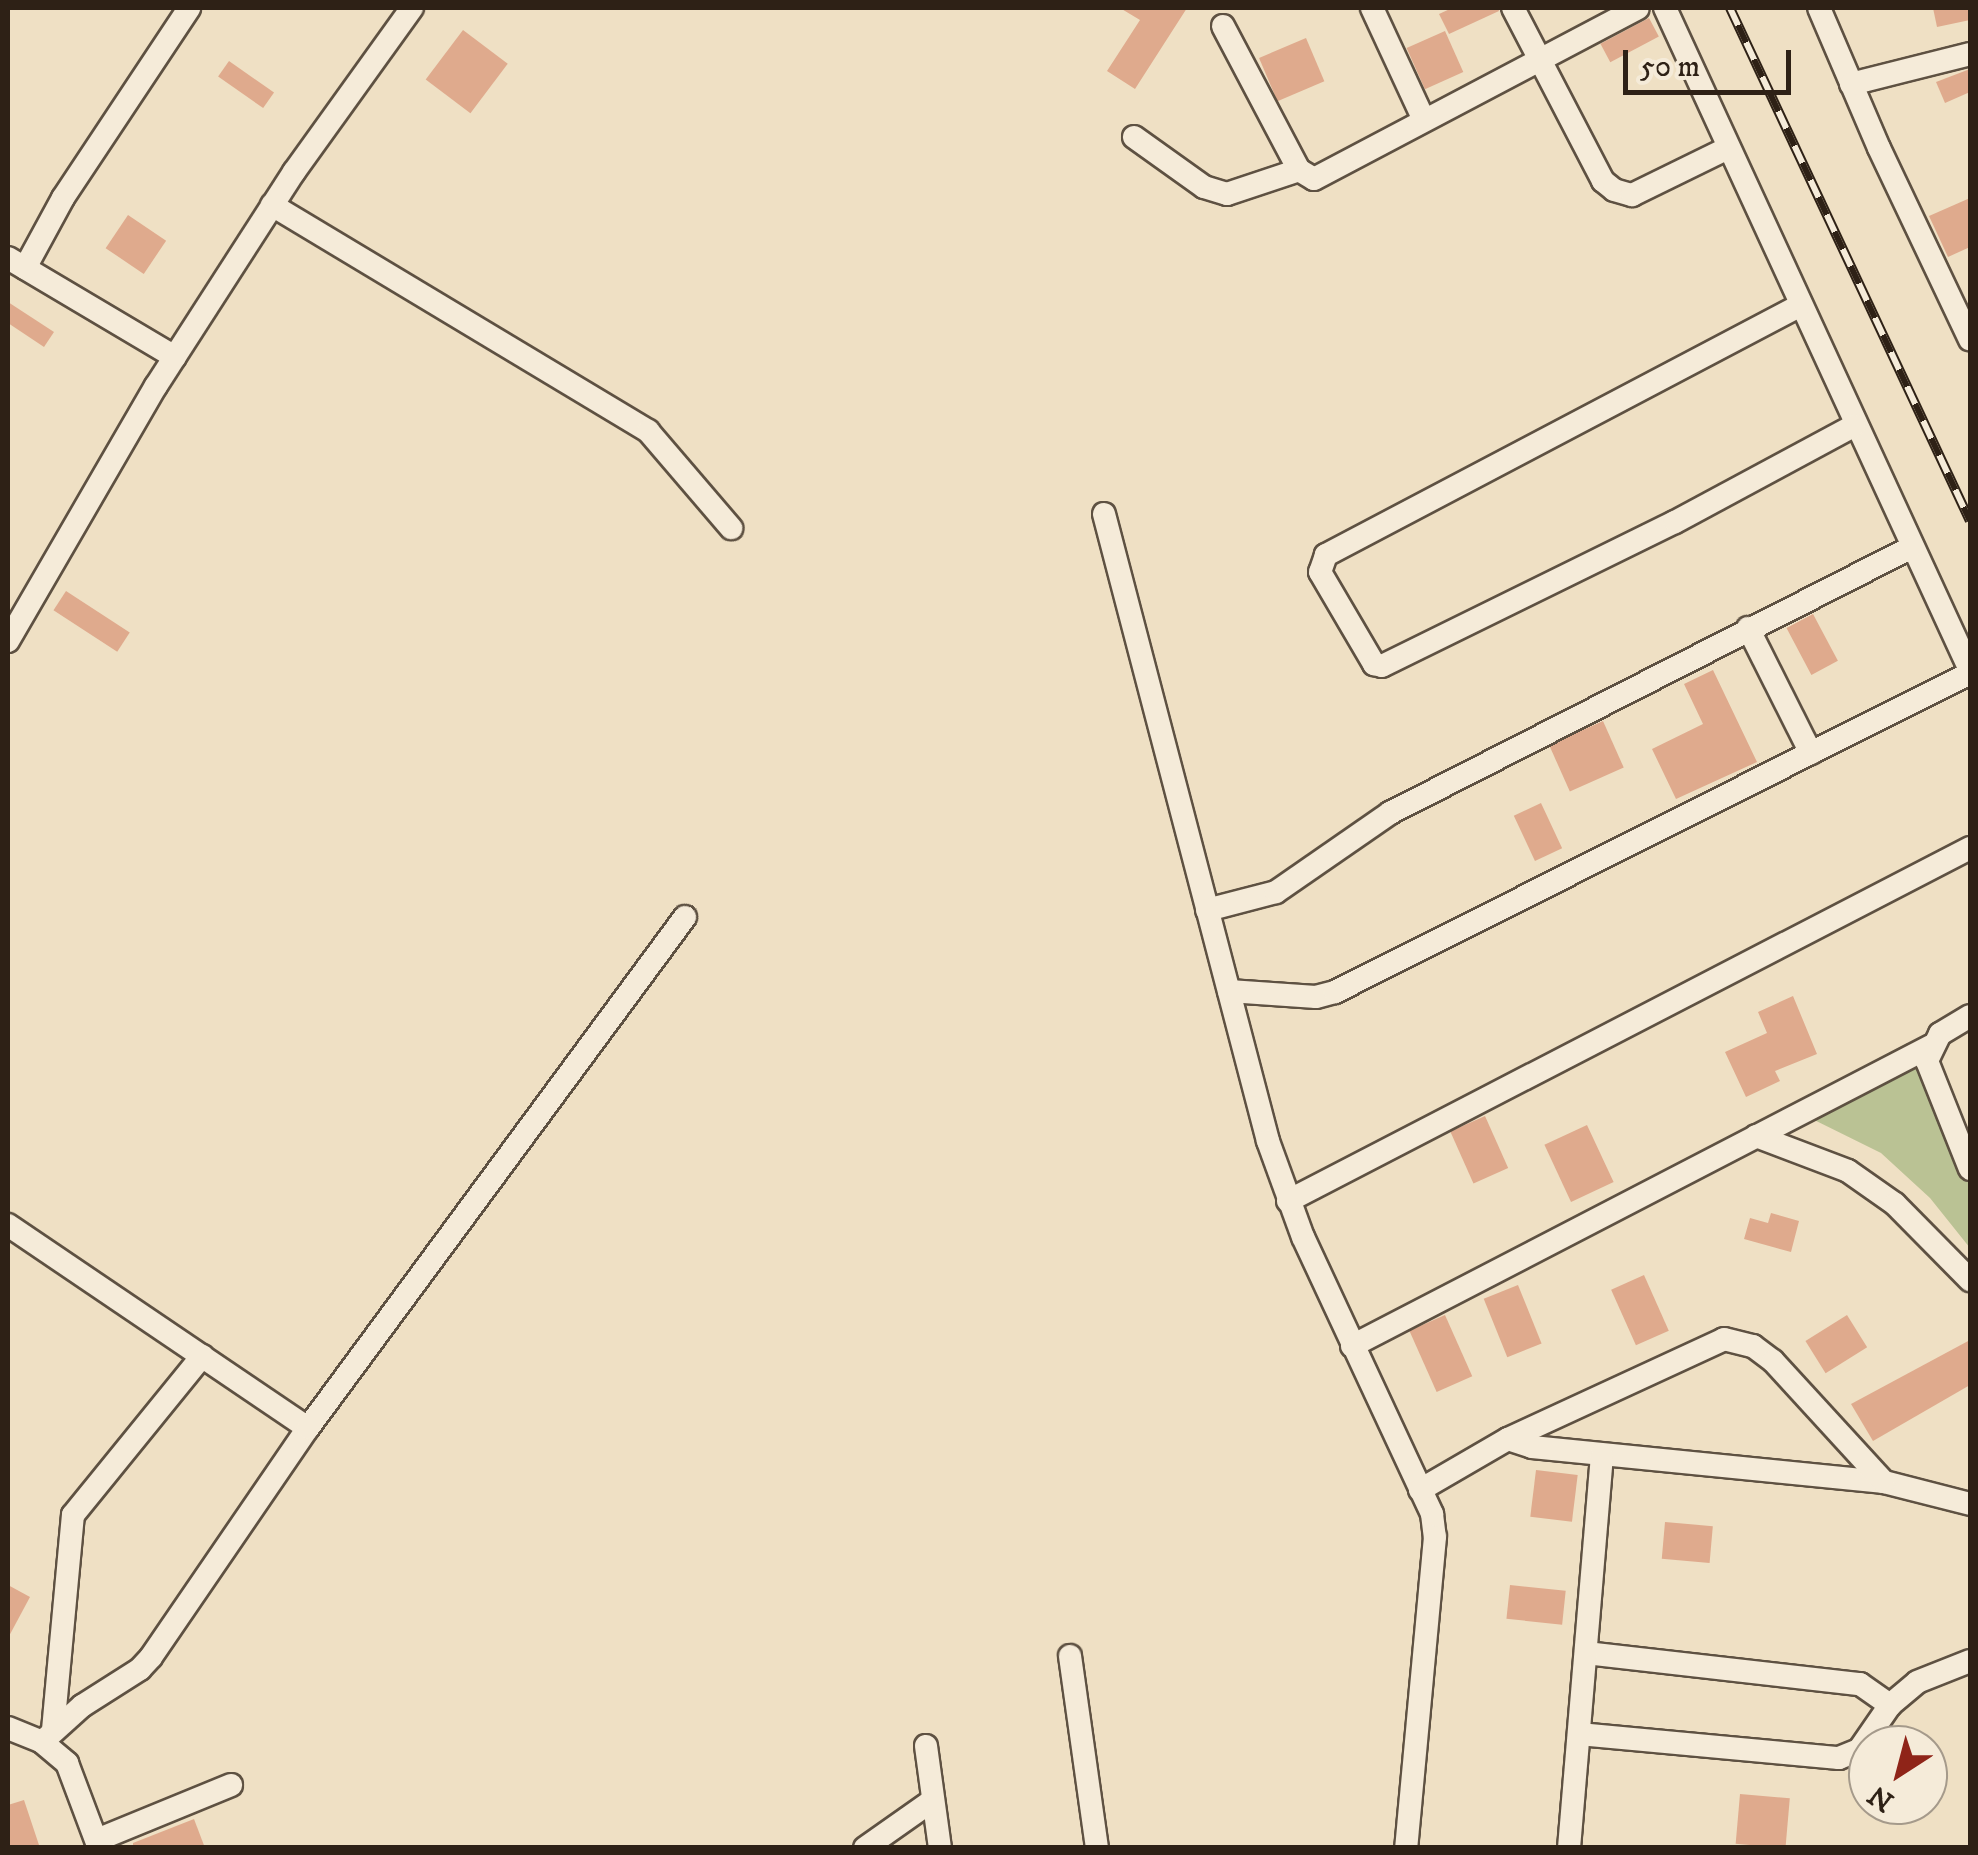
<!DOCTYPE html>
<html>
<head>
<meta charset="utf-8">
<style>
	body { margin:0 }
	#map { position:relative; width:1978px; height:1855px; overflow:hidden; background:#efe0c4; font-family:"IM FELL DW Pica",serif }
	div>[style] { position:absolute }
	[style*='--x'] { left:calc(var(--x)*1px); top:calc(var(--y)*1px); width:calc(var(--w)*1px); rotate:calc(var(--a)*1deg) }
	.green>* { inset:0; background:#bac294 }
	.building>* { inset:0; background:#dfaa8d; transform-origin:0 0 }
	.roads { filter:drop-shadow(2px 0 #5e5142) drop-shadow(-2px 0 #5e5142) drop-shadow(0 2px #5e5142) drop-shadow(0 -2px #5e5142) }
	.minor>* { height:22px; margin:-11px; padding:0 11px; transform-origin:11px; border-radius:11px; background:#f5ebd9 }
	.rail>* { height:10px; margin-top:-5px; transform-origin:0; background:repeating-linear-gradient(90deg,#f5ebd9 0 19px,#2e2116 0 38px); box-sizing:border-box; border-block:2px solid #2e2116 }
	span { translate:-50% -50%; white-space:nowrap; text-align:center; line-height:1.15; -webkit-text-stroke:8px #f5ebd9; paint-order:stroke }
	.frame { position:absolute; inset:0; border:10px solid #2e2116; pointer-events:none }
	.north { position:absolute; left:1848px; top:1725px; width:100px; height:100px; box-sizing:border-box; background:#f5ebd9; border:2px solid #a59a8b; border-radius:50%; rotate:216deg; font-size:28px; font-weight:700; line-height:40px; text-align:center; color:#2e2116 }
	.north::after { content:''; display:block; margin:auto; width:35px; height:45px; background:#8f2418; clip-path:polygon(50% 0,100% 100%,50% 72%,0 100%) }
	.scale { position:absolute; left:1623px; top:50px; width:168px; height:45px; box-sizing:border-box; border:5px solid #2e2116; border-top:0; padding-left:12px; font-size:30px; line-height:35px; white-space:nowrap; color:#2e2116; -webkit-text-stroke:8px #f5ebd9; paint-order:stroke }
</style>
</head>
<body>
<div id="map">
	<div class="green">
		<i style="clip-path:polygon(1907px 1043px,1970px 1178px,1970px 1248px,1930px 1198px,1881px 1153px,1790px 1108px)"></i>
	</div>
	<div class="building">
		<i style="clip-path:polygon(1120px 8px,1187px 8px,1135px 89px,1107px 71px,1140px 20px)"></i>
		<i style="clip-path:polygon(1452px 8px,1498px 8px,1499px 11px,1449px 34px,1439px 14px)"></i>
		<i style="clip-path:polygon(1933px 8px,1970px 8px,1970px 20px,1937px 27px)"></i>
		<i style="left:1649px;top:18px;width:21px;height:55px;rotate:62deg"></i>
		<i style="left:463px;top:30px;width:56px;height:62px;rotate:37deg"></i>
		<i style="left:1445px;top:31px;width:45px;height:42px;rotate:66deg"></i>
		<i style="left:1306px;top:38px;width:47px;height:51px;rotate:67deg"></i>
		<i style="left:229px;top:61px;width:55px;height:19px;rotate:35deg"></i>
		<i style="clip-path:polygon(1970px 69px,1970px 92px,1945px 103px,1936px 82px)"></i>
		<i style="clip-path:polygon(1970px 198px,1970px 247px,1948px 257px,1929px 216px)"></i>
		<i style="left:128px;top:215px;width:46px;height:40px;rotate:34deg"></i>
		<i style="clip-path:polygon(8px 302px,54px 332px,44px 347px,8px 323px)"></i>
		<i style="left:66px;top:591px;width:76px;height:23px;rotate:33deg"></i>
		<i style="left:1813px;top:614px;width:53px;height:30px;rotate:62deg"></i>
		<i style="clip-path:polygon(1713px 670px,1757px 762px,1676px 799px,1652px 749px,1703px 724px,1684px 684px)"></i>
		<i style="left:1603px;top:721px;width:51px;height:59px;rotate:66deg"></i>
		<i style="left:1541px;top:803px;width:50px;height:30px;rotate:65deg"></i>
		<i style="clip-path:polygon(1793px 996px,1817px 1054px,1775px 1071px,1780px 1081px,1746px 1097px,1725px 1052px,1767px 1033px,1758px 1012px)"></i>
		<i style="left:1485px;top:1116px;width:57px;height:38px;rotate:66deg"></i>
		<i style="left:1587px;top:1125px;width:63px;height:47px;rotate:65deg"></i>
		<i style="clip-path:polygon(1771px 1213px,1799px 1221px,1791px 1252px,1744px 1239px,1750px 1218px,1768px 1223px)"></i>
		<i style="left:1644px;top:1275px;width:61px;height:36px;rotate:66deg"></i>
		<i style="left:1518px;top:1285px;width:63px;height:37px;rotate:68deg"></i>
		<i style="left:1445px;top:1315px;width:67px;height:39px;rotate:66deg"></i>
		<i style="left:1847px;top:1315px;width:38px;height:49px;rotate:58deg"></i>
		<i style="clip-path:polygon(1970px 1340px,1970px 1385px,1873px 1441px,1851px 1404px)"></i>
		<i style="left:1536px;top:1470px;width:42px;height:47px;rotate:7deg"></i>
		<i style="left:1665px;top:1522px;width:48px;height:37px;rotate:5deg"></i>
		<i style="clip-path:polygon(8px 1585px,30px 1597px,8px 1638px)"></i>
		<i style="left:1510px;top:1585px;width:56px;height:34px;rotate:6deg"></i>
		<i style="left:1740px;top:1794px;width:50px;height:50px;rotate:5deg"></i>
		<i style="clip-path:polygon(24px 1800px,40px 1848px,8px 1848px,8px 1805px)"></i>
		<i style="clip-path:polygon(194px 1819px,205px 1848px,133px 1848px,133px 1843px)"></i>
	</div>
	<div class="roads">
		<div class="minor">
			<i style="--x:1372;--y:8;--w:123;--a:65.1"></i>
			<i style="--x:1513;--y:8;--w:195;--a:62.5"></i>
			<i style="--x:1603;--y:181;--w:14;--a:39"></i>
			<i style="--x:1614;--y:190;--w:19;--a:16"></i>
			<i style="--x:1632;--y:195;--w:107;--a:-26.1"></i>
			<i style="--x:1665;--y:8;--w:729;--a:65.26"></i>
			<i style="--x:1819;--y:8;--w:152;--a:66.8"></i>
			<i style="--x:1879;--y:148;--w:212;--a:64.6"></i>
			<i style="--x:1223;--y:26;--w:163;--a:62.2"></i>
			<i style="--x:1299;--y:170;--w:17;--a:31"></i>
			<i style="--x:1314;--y:179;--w:366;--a:-27.8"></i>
			<i style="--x:1851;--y:84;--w:123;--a:-14.1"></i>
			<i style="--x:1134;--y:137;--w:86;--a:35.5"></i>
			<i style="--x:1204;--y:187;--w:24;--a:17"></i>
			<i style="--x:1227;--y:194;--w:76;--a:-18.4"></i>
			<i style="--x:272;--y:205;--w:439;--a:31"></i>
			<i style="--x:648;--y:431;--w:128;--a:49.4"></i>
			<i style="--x:8;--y:258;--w:194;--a:30.7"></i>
			<i style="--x:25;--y:268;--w:80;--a:-61.5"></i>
			<i style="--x:63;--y:198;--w:228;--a:-56.4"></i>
			<i style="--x:1799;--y:306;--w:535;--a:152.24"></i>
			<i style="--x:1326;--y:555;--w:18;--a:109"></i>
			<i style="--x:1320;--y:572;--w:107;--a:59.6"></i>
			<i style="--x:1374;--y:664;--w:8;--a:14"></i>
			<i style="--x:1382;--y:666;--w:326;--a:-26.2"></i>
			<i style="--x:1675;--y:522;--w:204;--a:-28.3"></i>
			<i style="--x:1104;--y:514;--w:648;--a:75.34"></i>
			<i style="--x:1268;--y:1141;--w:102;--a:70"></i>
			<i style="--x:1303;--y:1237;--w:306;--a:65"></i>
			<i style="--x:1432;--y:1514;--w:23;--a:83"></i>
			<i style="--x:1435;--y:1537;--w:312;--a:95.3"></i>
			<i style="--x:1748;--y:628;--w:140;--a:63.3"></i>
			<i style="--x:8;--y:641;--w:295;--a:-59.9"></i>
			<i style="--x:156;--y:386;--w:255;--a:-57.2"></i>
			<i style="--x:294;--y:172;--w:202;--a:-54.3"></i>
			<i style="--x:1207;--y:910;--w:71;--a:-14.6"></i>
			<i style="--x:1276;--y:892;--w:139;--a:-34.7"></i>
			<i style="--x:1390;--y:813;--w:586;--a:-27"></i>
			<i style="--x:1229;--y:991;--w:87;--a:3.9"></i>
			<i style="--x:1316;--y:997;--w:20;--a:-15"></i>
			<i style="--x:1335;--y:992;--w:711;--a:-26.67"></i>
			<i style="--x:1970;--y:1016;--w:35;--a:149"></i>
			<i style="--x:1940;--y:1034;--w:30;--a:116"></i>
			<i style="--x:1927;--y:1061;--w:116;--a:68.3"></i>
			<i style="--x:1756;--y:1136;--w:98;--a:20.8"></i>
			<i style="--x:1848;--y:1171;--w:57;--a:35.1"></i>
			<i style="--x:1895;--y:1204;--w:107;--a:45.4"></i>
			<i style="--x:1288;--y:1201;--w:768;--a:-27.37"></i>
			<i style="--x:8;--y:1225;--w:362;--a:34.1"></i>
			<i style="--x:1352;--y:1346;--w:652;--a:-27.39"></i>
			<i style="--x:1508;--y:1439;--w:25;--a:18"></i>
			<i style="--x:1532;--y:1447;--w:354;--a:5.7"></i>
			<i style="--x:1884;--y:1482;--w:89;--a:14.3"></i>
			<i style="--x:1420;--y:1490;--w:102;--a:-30.1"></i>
			<i style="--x:1508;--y:1439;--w:238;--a:-24.8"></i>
			<i style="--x:1724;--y:1339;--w:30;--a:14"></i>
			<i style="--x:1753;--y:1346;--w:25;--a:37"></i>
			<i style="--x:1773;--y:1361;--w:164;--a:47.5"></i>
			<i style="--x:1586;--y:1653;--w:276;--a:6.5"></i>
			<i style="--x:1860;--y:1684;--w:37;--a:35"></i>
			<i style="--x:1070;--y:1656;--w:194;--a:82"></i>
			<i style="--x:8;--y:1728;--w:37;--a:22"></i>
			<i style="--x:42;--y:1742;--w:33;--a:40"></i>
			<i style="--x:67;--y:1763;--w:91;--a:69.4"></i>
			<i style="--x:53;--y:1730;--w:216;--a:-84.7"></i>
			<i style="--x:73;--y:1515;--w:205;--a:-50.9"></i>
			<i style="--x:1579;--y:1734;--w:261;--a:5.3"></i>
			<i style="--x:1839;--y:1758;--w:22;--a:-22"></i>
			<i style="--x:1859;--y:1750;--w:55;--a:-55.4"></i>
			<i style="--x:1890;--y:1705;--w:35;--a:-40"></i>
			<i style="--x:1917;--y:1682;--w:57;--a:-21.6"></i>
			<i style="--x:42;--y:1742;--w:54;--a:-42"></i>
			<i style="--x:82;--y:1706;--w:69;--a:-32.5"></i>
			<i style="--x:140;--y:1669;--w:16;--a:-47"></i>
			<i style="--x:151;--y:1657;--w:278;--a:-55.6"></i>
			<i style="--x:308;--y:1428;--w:635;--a:-53.58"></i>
			<i style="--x:926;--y:1746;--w:103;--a:82.2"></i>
			<i style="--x:97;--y:1840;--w:145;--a:-22.3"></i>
			<i style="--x:865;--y:1848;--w:83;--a:-35.2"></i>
			<i style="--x:1569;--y:1848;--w:394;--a:-85.2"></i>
		</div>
	</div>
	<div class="rail">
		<i style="--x:1730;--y:8;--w:566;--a:64.93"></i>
	</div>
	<div class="frame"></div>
	<div class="north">N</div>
	<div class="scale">50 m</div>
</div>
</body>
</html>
